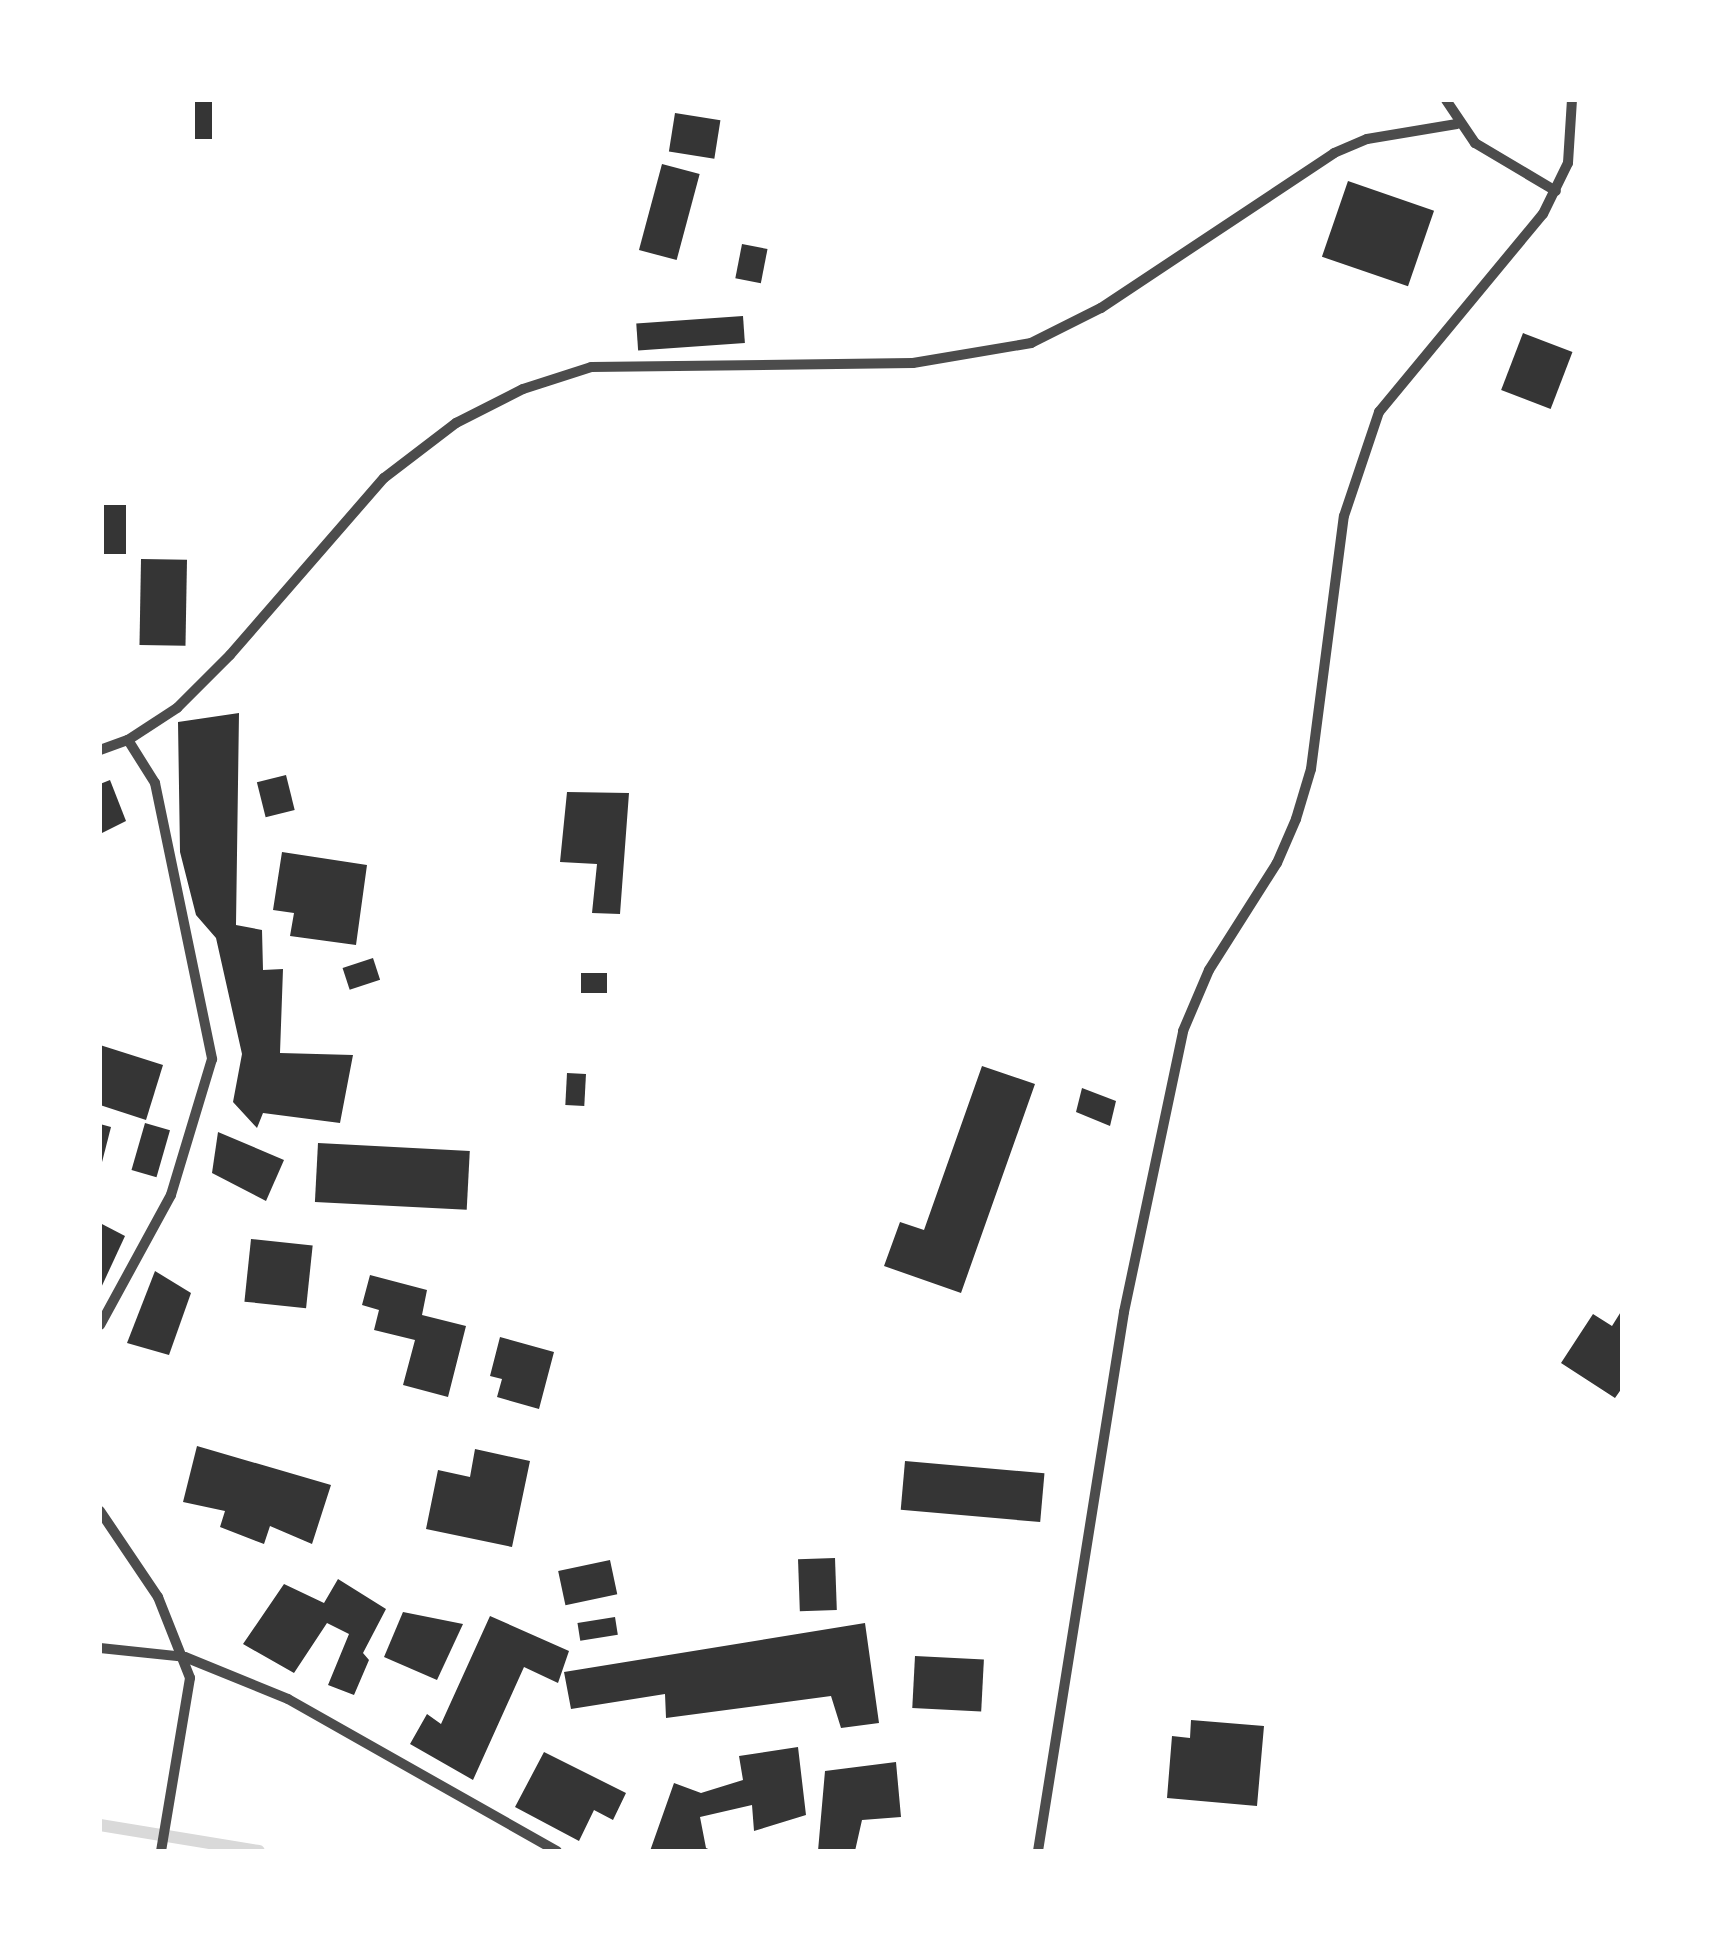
<!DOCTYPE html>
<html>
<head>
<meta charset="utf-8">
<style>
	body { margin:0 }
	#map { position:relative; width:1722px; height:1951px; overflow:hidden; background:#fff; font-family:Poppins,sans-serif }
	div>[style] { position:absolute }
	[style*='--x'] { left:calc(var(--x)*1px); top:calc(var(--y)*1px); width:calc(var(--w)*1px); rotate:calc(var(--a)*1deg) }
	.stream>* { height:12px; margin:-6px; padding:0 6px; transform-origin:6px; border-radius:6px; background:#d9d9d9 }
	.building>* { inset:0; background:#353535; transform-origin:0 0 }
	.minor>* { height:10px; margin:-5px; padding:0 5px; transform-origin:5px; border-radius:5px; background:#4c4c4c }
	span { translate:-50% -50%; white-space:nowrap; text-align:center; line-height:1.15; -webkit-text-stroke:9px #fff; paint-order:stroke }
	.frame { position:absolute; inset:0; border:102px solid #fff; pointer-events:none }
</style>
</head>
<body>
<div id="map">
	<div class="stream">
		<i style="--x:100;--y:1825;--w:161;--a:9.3"></i>
	</div>
	<div class="building">
		<i style="left:195px;top:100px;width:17px;height:39px"></i>
		<i style="left:675px;top:113px;width:46px;height:39px;rotate:9deg"></i>
		<i style="left:662px;top:164px;width:39px;height:89px;rotate:15deg"></i>
		<i style="left:1348px;top:181px;width:91px;height:80px;rotate:19deg"></i>
		<i style="left:742px;top:244px;width:26px;height:35px;rotate:11deg"></i>
		<i style="left:743px;top:316px;width:27px;height:107px;rotate:86deg"></i>
		<i style="left:1523px;top:333px;width:53px;height:61px;rotate:21deg"></i>
		<i style="left:104px;top:505px;width:22px;height:49px"></i>
		<i style="left:141px;top:559px;width:46px;height:86px;rotate:1deg"></i>
		<i style="clip-path:polygon(239px 713px,236px 925px,262px 930px,263px 970px,283px 969px,280px 1053px,353px 1055px,340px 1123px,263px 1113px,257px 1128px,233px 1102px,242px 1054px,216px 938px,196px 915px,180px 852px,178px 722px)"></i>
		<i style="left:286px;top:775px;width:36px;height:30px;rotate:76deg"></i>
		<i style="clip-path:polygon(110px 780px,126px 821px,100px 834px,100px 784px)"></i>
		<i style="clip-path:polygon(567px 792px,629px 793px,620px 914px,592px 913px,597px 864px,560px 862px)"></i>
		<i style="clip-path:polygon(282px 852px,367px 865px,356px 945px,290px 936px,294px 913px,273px 910px)"></i>
		<i style="left:373px;top:958px;width:23px;height:32px;rotate:72deg"></i>
		<i style="left:607px;top:973px;width:20px;height:26px;rotate:90deg"></i>
		<i style="clip-path:polygon(100px 1045px,163px 1065px,146px 1120px,100px 1105px)"></i>
		<i style="clip-path:polygon(982px 1066px,1035px 1084px,961px 1293px,884px 1266px,900px 1222px,924px 1230px)"></i>
		<i style="left:567px;top:1073px;width:19px;height:32px;rotate:3deg"></i>
		<i style="clip-path:polygon(1082px 1088px,1116px 1101px,1110px 1126px,1076px 1112px)"></i>
		<i style="left:145px;top:1123px;width:26px;height:49px;rotate:16deg"></i>
		<i style="clip-path:polygon(100px 1124px,111px 1127px,101px 1166px,100px 1166px)"></i>
		<i style="clip-path:polygon(218px 1132px,284px 1160px,266px 1201px,212px 1173px)"></i>
		<i style="left:318px;top:1143px;width:152px;height:59px;rotate:3deg"></i>
		<i style="clip-path:polygon(100px 1223px,125px 1236px,100px 1290px)"></i>
		<i style="left:251px;top:1239px;width:62px;height:63px;rotate:6deg"></i>
		<i style="clip-path:polygon(155px 1271px,191px 1293px,169px 1355px,127px 1343px)"></i>
		<i style="clip-path:polygon(370px 1275px,427px 1290px,422px 1315px,466px 1326px,448px 1397px,403px 1385px,415px 1340px,374px 1330px,379px 1310px,362px 1305px)"></i>
		<i style="clip-path:polygon(1622px 1310px,1622px 1388px,1615px 1398px,1561px 1363px,1593px 1314px,1612px 1326px)"></i>
		<i style="clip-path:polygon(500px 1337px,554px 1352px,539px 1409px,497px 1397px,502px 1379px,490px 1376px)"></i>
		<i style="clip-path:polygon(197px 1446px,331px 1485px,312px 1544px,270px 1526px,264px 1544px,220px 1527px,225px 1511px,183px 1502px)"></i>
		<i style="clip-path:polygon(475px 1449px,530px 1461px,512px 1547px,426px 1529px,438px 1470px,470px 1477px)"></i>
		<i style="left:905px;top:1461px;width:140px;height:49px;rotate:5deg"></i>
		<i style="left:835px;top:1558px;width:52px;height:37px;rotate:88deg"></i>
		<i style="left:610px;top:1560px;width:35px;height:53px;rotate:78deg"></i>
		<i style="clip-path:polygon(338px 1579px,386px 1609px,363px 1653px,369px 1660px,354px 1695px,328px 1685px,349px 1634px,327px 1623px,294px 1673px,243px 1644px,284px 1584px,324px 1603px)"></i>
		<i style="clip-path:polygon(403px 1612px,463px 1624px,437px 1680px,384px 1657px)"></i>
		<i style="clip-path:polygon(490px 1616px,569px 1651px,558px 1683px,524px 1667px,473px 1780px,410px 1744px,427px 1714px,441px 1724px)"></i>
		<i style="left:615px;top:1617px;width:18px;height:38px;rotate:81deg"></i>
		<i style="clip-path:polygon(865px 1623px,879px 1723px,841px 1728px,831px 1696px,666px 1718px,665px 1694px,571px 1709px,564px 1672px)"></i>
		<i style="left:915px;top:1656px;width:69px;height:52px;rotate:3deg"></i>
		<i style="clip-path:polygon(1191px 1720px,1264px 1726px,1257px 1806px,1167px 1798px,1172px 1736px,1190px 1738px)"></i>
		<i style="clip-path:polygon(798px 1747px,806px 1815px,754px 1831px,752px 1805px,700px 1817px,706px 1848px,713px 1851px,650px 1851px,674px 1783px,701px 1793px,743px 1780px,739px 1756px)"></i>
		<i style="clip-path:polygon(544px 1752px,626px 1793px,613px 1820px,594px 1810px,579px 1841px,515px 1807px)"></i>
		<i style="clip-path:polygon(896px 1762px,901px 1817px,862px 1820px,855px 1851px,818px 1851px,825px 1771px)"></i>
	</div>
	<div class="minor">
		<i style="--x:1446;--y:100;--w:52;--a:56"></i>
		<i style="--x:1475;--y:143;--w:94;--a:30.7"></i>
		<i style="--x:128;--y:740;--w:59;--a:-33.1"></i>
		<i style="--x:177;--y:708;--w:75;--a:-45"></i>
		<i style="--x:230;--y:655;--w:235;--a:-49"></i>
		<i style="--x:384;--y:478;--w:91;--a:-37.4"></i>
		<i style="--x:456;--y:423;--w:75;--a:-26.9"></i>
		<i style="--x:523;--y:389;--w:71;--a:-17.9"></i>
		<i style="--x:591;--y:367;--w:322;--a:-0.7"></i>
		<i style="--x:913;--y:363;--w:120;--a:-9.6"></i>
		<i style="--x:1031;--y:343;--w:78;--a:-26.6"></i>
		<i style="--x:1101;--y:308;--w:280;--a:-33.6"></i>
		<i style="--x:1334;--y:153;--w:36;--a:-23"></i>
		<i style="--x:1367;--y:139;--w:91;--a:-9.5"></i>
		<i style="--x:100;--y:750;--w:30;--a:-20"></i>
		<i style="--x:128;--y:740;--w:51;--a:57.9"></i>
		<i style="--x:155;--y:783;--w:282;--a:78.3"></i>
		<i style="--x:212;--y:1059;--w:142;--a:106.8"></i>
		<i style="--x:171;--y:1195;--w:148;--a:118.6"></i>
		<i style="--x:100;--y:1511;--w:104;--a:56"></i>
		<i style="--x:158;--y:1597;--w:87;--a:68.4"></i>
		<i style="--x:190;--y:1678;--w:175;--a:99.5"></i>
		<i style="--x:100;--y:1648;--w:85;--a:6"></i>
		<i style="--x:185;--y:1657;--w:111;--a:22.2"></i>
		<i style="--x:288;--y:1699;--w:309;--a:29.5"></i>
		<i style="--x:1038;--y:1851;--w:546;--a:-80.93"></i>
		<i style="--x:1124;--y:1312;--w:287;--a:-78.1"></i>
		<i style="--x:1183;--y:1031;--w:66;--a:-66.9"></i>
		<i style="--x:1209;--y:970;--w:127;--a:-57.6"></i>
		<i style="--x:1277;--y:863;--w:48;--a:-66.6"></i>
		<i style="--x:1296;--y:819;--w:52;--a:-73.3"></i>
		<i style="--x:1311;--y:769;--w:255;--a:-82.6"></i>
		<i style="--x:1344;--y:516;--w:110;--a:-71.4"></i>
		<i style="--x:1379;--y:412;--w:257;--a:-50.4"></i>
		<i style="--x:1543;--y:214;--w:57;--a:-63.9"></i>
		<i style="--x:1568;--y:163;--w:63;--a:-86.4"></i>
	</div>
	<div class="frame"></div>
</div>
</body>
</html>
